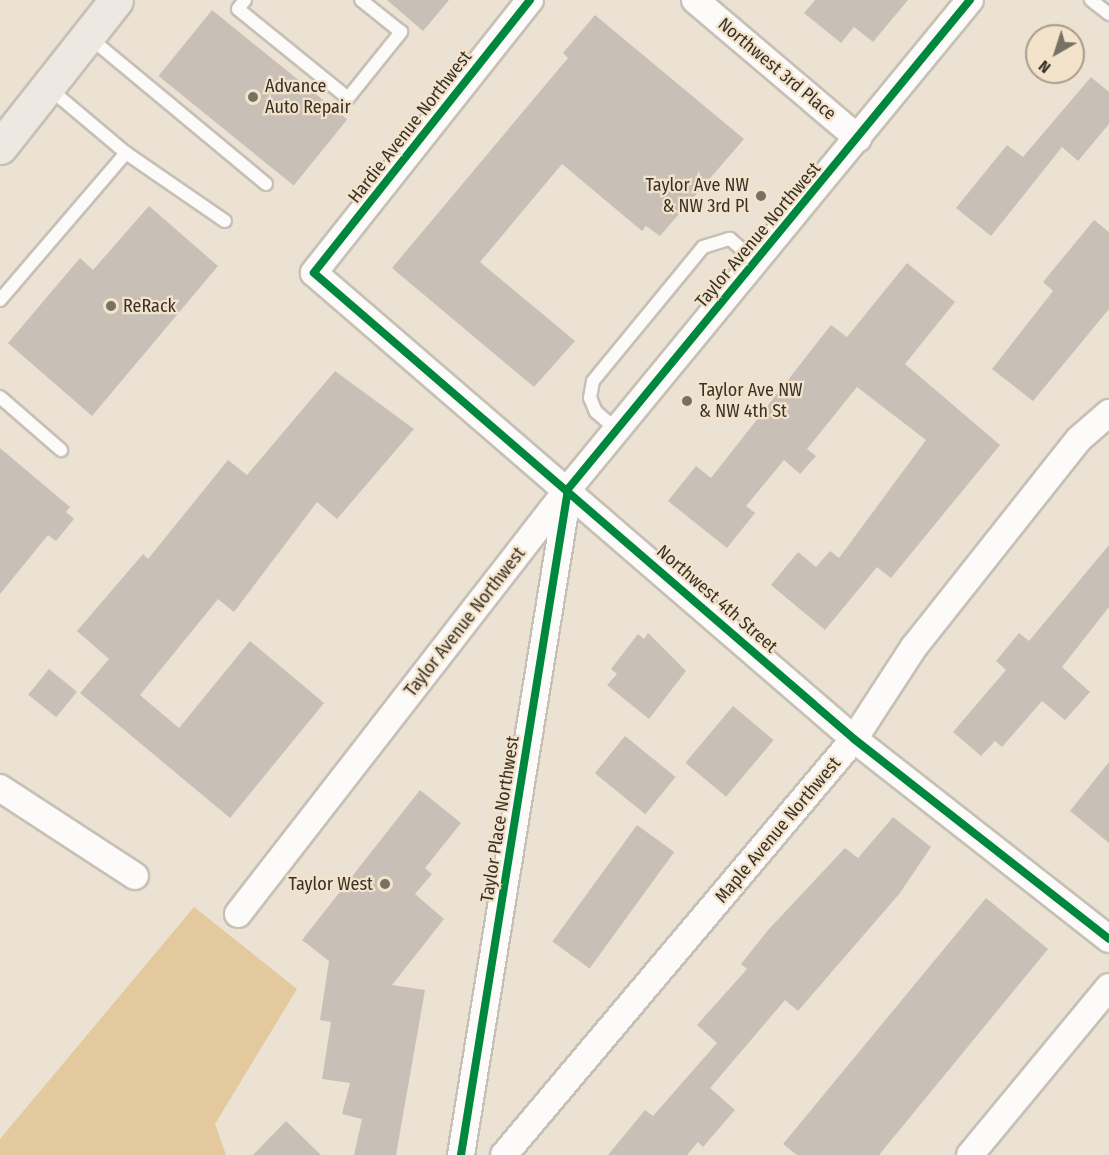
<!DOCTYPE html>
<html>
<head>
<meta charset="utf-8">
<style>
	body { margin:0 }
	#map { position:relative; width:1109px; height:1155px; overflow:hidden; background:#ebe2d4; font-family:"Fira Sans Condensed",sans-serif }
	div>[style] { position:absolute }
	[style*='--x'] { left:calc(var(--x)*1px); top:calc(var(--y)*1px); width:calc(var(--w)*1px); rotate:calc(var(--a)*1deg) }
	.green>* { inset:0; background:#e5c99e }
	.building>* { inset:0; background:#c8c0b6; transform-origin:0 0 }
	.roads { filter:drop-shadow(2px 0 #c7c0b6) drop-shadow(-2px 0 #c7c0b6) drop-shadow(0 2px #c7c0b6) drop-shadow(0 -2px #c7c0b6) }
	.lane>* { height:12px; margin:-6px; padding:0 6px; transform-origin:6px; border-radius:6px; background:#fcfbf9 }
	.street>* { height:26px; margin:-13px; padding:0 13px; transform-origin:13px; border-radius:13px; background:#fcfbf9 }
	.primary>* { height:33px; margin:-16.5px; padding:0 16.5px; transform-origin:16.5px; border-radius:16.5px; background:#ede8e1 }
	.cycleway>* { height:8px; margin:-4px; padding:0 4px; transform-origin:4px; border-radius:4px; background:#00873e }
	.dots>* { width:16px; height:16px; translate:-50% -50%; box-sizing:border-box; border:3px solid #f4e3cb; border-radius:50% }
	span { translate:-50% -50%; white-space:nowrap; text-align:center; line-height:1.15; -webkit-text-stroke:4.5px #f4e3cb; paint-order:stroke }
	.street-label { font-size:18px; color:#393229 }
	.poi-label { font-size:18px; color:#393229 }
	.left { translate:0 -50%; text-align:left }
	.right { translate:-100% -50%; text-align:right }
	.north { position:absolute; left:1025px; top:24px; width:60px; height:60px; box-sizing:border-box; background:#f4e3cb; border:2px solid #a99c8a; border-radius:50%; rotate:219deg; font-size:16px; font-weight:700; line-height:24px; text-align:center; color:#393229 }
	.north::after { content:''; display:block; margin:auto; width:21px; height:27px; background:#777065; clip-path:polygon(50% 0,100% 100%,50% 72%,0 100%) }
</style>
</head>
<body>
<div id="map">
	<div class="green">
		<i style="clip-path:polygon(194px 907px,297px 989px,215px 1124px,226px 1155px,0 1155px,0 1139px)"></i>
	</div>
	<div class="building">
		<i style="clip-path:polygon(387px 0,449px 0,423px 31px)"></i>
		<i style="clip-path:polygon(815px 0,908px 0,873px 42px,854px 27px,841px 43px,804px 13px)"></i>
		<i style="left:212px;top:10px;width:174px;height:85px;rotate:39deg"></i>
		<i style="clip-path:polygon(595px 15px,744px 139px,660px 236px,646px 226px,642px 231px,562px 164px,480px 262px,575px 341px,534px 387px,392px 268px,568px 58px,563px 53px)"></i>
		<i style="clip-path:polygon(1091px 77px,1109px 92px,1109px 124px,1078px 161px,1062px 147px,991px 236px,956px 208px,1007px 145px,1023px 157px)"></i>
		<i style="clip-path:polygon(149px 206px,218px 266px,92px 416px,8px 343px,80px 258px,93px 270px)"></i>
		<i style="clip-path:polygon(1094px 220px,1109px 232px,1109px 309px,1033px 401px,992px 369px,1053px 291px,1043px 282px)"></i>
		<i style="clip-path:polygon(907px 263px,955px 302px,905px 364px,1000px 445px,891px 578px,877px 567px,825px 630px,771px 585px,798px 552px,816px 567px,830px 551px,839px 558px,926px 440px,857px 387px,807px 449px,816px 456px,800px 474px,784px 460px,746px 506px,755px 513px,727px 548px,668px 501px,696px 466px,711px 478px,831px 325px,847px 337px)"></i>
		<i style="clip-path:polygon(335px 371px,414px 429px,337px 519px,317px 502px,234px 612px,218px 599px,140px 695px,179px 728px,250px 641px,324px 703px,230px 818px,80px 693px,109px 659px,77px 631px,143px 554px,148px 559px,228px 460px,247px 475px)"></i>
		<i style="clip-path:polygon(0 448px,70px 507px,66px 512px,74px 519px,56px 541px,48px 535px,0 594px)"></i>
		<i style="clip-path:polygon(1109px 545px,1109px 607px,1062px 667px,1090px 692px,1065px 720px,1042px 701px,1002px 747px,995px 741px,981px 756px,953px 732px,1006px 670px,996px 661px,1019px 633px,1029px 641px)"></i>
		<i style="clip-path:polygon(648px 633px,686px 671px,649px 719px,607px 685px,617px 674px,611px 669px,638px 634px,644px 639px)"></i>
		<i style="left:49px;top:669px;width:36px;height:33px;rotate:39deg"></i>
		<i style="left:733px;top:706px;width:53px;height:74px;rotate:40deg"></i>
		<i style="left:625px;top:736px;width:65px;height:48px;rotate:39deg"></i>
		<i style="clip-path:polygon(1109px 762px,1109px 843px,1070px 811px)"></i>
		<i style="clip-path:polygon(420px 790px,461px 823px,425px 868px,432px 874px,415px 894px,444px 919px,392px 985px,425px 990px,396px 1155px,354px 1155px,362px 1119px,342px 1114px,350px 1083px,322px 1079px,331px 1022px,320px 1020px,329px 961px,302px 940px)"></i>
		<i style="clip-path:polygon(893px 817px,931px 847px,900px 893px,798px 1011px,785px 1000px,710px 1088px,735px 1110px,703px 1147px,698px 1142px,687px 1155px,608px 1155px,645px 1110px,653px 1116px,717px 1043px,697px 1025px,747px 969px,741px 964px,769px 929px,845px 848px,858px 858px)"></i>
		<i style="left:637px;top:825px;width:46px;height:144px;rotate:36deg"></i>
		<i style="clip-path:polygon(986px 898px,1048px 949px,879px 1155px,797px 1155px,783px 1144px)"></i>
		<i style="clip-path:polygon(286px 1121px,321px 1155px,253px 1155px)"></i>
	</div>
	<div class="roads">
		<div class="lane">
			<i style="--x:245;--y:0;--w:11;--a:128"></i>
			<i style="--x:238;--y:9;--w:141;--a:39"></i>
			<i style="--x:348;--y:98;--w:85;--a:-51.2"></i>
			<i style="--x:401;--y:32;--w:51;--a:-141.3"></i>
			<i style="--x:1091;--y:0;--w:23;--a:38"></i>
			<i style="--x:89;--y:37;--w:230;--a:39.7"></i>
			<i style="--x:126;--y:153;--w:120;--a:34.5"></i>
			<i style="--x:0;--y:300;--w:194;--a:-49.4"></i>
			<i style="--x:126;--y:153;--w:99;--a:-139.9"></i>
			<i style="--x:0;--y:397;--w:81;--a:41"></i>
			<i style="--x:617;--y:430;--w:28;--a:-139"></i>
			<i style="--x:596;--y:412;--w:15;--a:-113"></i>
			<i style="--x:590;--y:398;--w:17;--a:-80"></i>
			<i style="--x:593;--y:381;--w:173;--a:-50.6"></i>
			<i style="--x:703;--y:247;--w:28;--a:-17"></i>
			<i style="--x:730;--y:239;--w:35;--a:41"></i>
		</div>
		<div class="street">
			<i style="--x:530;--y:0;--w:348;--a:128.4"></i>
			<i style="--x:314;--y:273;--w:713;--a:40.79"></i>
			<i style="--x:854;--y:739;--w:324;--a:38.1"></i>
			<i style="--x:695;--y:0;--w:214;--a:40.3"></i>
			<i style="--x:0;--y:788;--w:161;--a:33.1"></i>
			<i style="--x:238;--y:914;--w:538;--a:-52.17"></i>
			<i style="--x:568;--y:489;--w:633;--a:-50.58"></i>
			<i style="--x:461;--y:1155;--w:672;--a:-80.83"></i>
			<i style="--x:504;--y:1155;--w:544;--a:-49.92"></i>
			<i style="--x:854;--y:739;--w:110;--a:-56.9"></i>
			<i style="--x:914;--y:647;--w:265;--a:-51.6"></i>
			<i style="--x:1079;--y:439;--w:40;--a:-41"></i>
			<i style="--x:970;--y:1155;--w:218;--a:-50.4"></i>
		</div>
		<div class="primary">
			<i style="--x:0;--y:147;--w:187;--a:-51.7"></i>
		</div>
	</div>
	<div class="cycleway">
		<i style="--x:530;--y:0;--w:348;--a:128.4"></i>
		<i style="--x:314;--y:273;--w:713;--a:40.79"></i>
		<i style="--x:854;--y:739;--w:324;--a:38.1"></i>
		<i style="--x:461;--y:1155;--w:675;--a:-80.87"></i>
		<i style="--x:568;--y:489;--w:633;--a:-50.58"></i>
	</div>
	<div class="dots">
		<i style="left:253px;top:97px;background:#777065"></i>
		<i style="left:761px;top:196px;background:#777065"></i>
		<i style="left:111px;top:306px;background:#777065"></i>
		<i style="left:687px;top:401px;background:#777065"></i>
		<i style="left:385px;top:884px;background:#777065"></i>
	</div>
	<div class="street-label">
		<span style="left:777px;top:69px;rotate:40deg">Northwest 3rd Place</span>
		<span style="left:410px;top:127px;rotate:-52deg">Hardie Avenue Northwest</span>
		<span style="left:758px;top:235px;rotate:-50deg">Taylor Avenue Northwest</span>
		<span style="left:717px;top:599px;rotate:41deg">Northwest 4th Street</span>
		<span style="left:465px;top:622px;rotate:-52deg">Taylor Avenue Northwest</span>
		<span style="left:500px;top:819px;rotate:-81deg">Taylor Place Northwest</span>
		<span style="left:778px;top:830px;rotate:-50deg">Maple Avenue Northwest</span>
	</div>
	<div class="poi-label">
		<span class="left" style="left:265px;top:97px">Advance<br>Auto Repair</span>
		<span class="right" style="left:749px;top:196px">Taylor Ave NW<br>&amp; NW 3rd Pl</span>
		<span class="left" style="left:123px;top:306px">ReRack</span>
		<span class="left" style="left:699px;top:401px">Taylor Ave NW<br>&amp; NW 4th St</span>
		<span class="right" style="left:373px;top:884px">Taylor West</span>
	</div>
	<div class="north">N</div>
</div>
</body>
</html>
